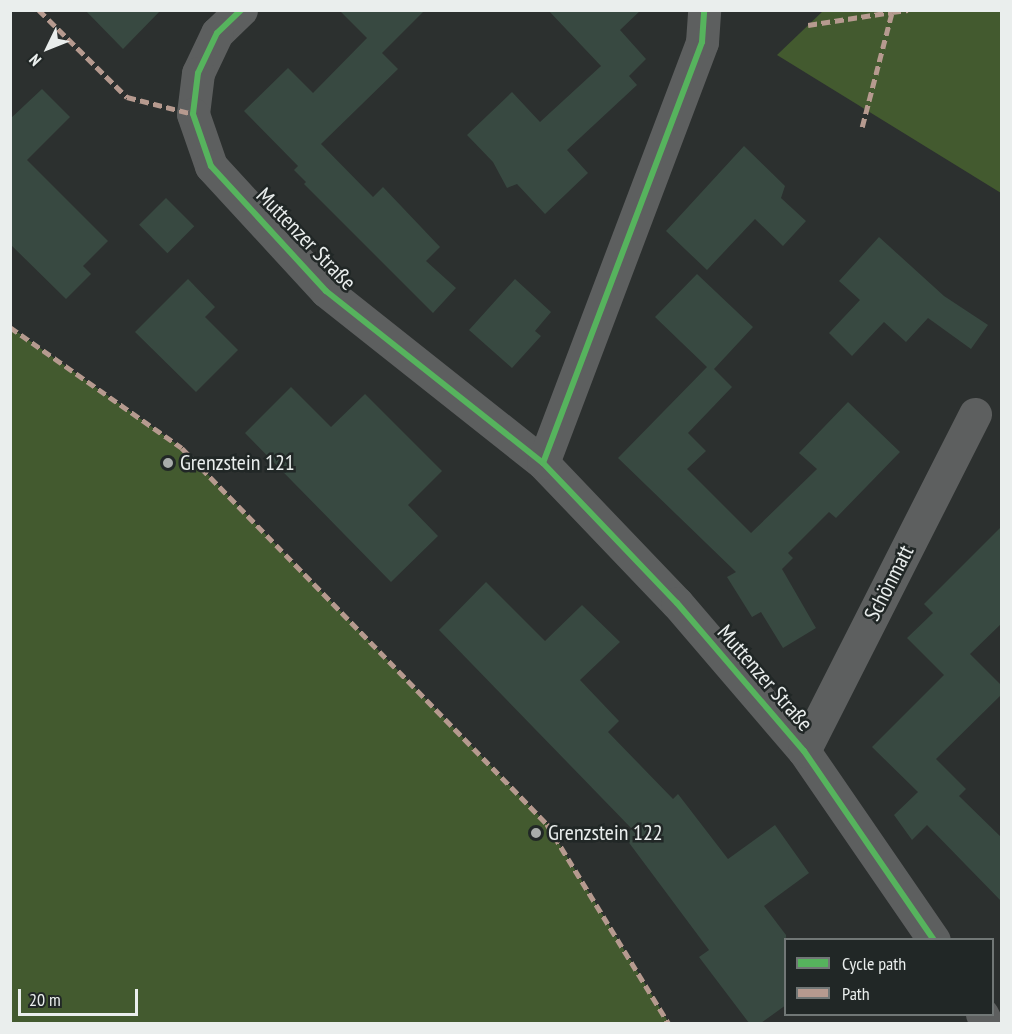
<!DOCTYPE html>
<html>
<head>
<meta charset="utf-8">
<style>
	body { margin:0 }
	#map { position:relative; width:1012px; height:1034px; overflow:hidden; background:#2c302f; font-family:"PT Sans Narrow",sans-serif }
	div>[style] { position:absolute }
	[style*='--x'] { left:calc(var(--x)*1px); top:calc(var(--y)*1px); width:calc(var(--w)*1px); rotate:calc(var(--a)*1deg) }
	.green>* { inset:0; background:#435a2f }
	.building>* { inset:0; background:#384941; transform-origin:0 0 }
	.minor>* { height:33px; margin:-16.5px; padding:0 16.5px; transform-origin:16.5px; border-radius:16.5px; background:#5d5f5f }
	.quiet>* { height:4.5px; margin-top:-2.25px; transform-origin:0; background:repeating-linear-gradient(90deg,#b69a8f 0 9px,transparent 0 13.5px) }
	.cycleway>* { height:6px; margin:-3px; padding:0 3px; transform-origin:3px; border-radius:3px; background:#56b35d }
	.dots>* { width:16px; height:16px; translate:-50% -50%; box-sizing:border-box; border:3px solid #212726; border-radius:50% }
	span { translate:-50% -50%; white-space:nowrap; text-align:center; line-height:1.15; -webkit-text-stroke:5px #212726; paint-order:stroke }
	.street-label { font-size:22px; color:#eaeeed }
	.poi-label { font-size:22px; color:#eaeeed }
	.left { translate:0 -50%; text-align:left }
	.frame { position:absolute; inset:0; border:12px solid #eaeeed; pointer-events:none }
	.legend { position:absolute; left:784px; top:938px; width:210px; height:78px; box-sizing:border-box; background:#212726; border:2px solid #717776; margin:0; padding:8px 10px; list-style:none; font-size:18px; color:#eaeeed }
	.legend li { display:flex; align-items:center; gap:12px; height:30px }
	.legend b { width:30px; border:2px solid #717776 }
	.north { position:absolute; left:18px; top:18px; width:60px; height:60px; -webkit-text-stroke:4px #212726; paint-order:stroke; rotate:227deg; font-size:16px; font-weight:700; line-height:24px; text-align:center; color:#eaeeed }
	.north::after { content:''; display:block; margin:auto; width:21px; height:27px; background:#eaeeed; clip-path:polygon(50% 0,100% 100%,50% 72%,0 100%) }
	.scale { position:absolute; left:18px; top:989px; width:120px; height:27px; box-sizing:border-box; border:3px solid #eaeeed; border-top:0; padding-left:8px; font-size:18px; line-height:21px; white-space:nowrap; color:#eaeeed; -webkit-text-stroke:4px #212726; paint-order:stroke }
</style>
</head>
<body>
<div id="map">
	<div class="green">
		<i style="clip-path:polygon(823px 11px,1001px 11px,1001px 193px,777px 55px)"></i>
		<i style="clip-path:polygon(10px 327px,182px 448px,547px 824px,669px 1023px,11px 1023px)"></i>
	</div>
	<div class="building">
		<i style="clip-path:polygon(85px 10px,161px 10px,123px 49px)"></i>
		<i style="clip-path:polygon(339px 10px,425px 10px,382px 53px,374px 45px,398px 69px,321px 144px,373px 197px,383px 187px,440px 247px,426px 261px,456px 288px,433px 313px,304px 184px,306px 182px,294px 170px,298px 166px,244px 111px,288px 68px,313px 93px,367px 38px)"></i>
		<i style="clip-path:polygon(548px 10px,641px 10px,620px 30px,646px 59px,629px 76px,637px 85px,567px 150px,588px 173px,545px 214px,517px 184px,507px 188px,493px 162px,467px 135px,512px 92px,540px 122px,601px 66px)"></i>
		<i style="clip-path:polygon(42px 89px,70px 117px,27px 160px,108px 241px,83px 266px,91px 274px,66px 299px,10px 244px,10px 119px)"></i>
		<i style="clip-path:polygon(744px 146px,785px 186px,781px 198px,806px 221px,783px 246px,755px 219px,707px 270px,666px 231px)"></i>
		<i style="left:166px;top:198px;width:40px;height:38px;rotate:45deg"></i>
		<i style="clip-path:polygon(879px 237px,944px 296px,988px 325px,971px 349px,928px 318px,906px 342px,884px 322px,852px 356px,829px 333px,860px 300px,839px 281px)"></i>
		<i style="clip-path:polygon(697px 274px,753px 327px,714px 369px,732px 387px,688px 433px,706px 451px,687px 469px,751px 533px,817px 469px,799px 453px,848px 402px,900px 452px,836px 518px,829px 512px,788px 553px,793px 558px,782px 569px,816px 628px,783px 648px,761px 612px,752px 617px,727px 577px,736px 572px,618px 458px,707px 367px,655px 317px)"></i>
		<i style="clip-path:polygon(188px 279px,215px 307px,205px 317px,238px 350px,196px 392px,135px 332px)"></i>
		<i style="clip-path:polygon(515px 279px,551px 312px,535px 331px,541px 336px,512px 368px,469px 330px)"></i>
		<i style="clip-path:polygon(291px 387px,331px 427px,365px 394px,442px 471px,408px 505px,438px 536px,391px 582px,245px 433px)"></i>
		<i style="clip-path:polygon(1002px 526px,1002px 623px,970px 654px,1002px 686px,1002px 694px,936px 759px,966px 789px,959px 796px,1002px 838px,1002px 902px,927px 825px,912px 840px,894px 815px,918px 792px,872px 747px,944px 675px,907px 638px,933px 613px,924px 604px)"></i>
		<i style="clip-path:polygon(486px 582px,545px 641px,582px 605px,620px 642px,580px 680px,619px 721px,608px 732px,673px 799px,678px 794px,728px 859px,775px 825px,809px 873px,764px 906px,786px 935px,786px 1005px,761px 1023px,749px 1023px,699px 957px,709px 950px,624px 836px,632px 829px,439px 630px)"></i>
	</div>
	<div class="minor">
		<i style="--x:241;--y:10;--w:33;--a:136"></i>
		<i style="--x:217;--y:33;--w:44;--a:115.4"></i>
		<i style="--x:198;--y:73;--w:41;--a:97"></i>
		<i style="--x:193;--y:114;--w:55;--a:70.9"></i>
		<i style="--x:211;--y:166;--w:170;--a:47.4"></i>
		<i style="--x:326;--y:291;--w:277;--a:38.4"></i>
		<i style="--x:543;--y:463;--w:194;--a:46.3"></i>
		<i style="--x:677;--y:603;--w:195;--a:49.4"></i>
		<i style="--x:804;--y:751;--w:229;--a:55.5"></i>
		<i style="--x:543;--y:463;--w:450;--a:-69.3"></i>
		<i style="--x:702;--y:42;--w:32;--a:-86"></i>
		<i style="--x:804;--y:751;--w:378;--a:-63.1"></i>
		<i style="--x:982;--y:1014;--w:11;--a:63"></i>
	</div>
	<div class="quiet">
		<i style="--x:39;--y:10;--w:124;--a:44.7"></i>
		<i style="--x:127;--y:97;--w:68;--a:14.4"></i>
		<i style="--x:808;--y:25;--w:85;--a:-8.8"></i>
		<i style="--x:862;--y:127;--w:119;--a:-75.4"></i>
		<i style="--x:892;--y:12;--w:16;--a:-7"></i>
		<i style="--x:10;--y:327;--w:210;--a:35.1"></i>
		<i style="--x:182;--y:448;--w:524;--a:45.85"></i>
		<i style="--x:547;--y:824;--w:234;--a:58.6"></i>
	</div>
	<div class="cycleway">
		<i style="--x:241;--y:10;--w:33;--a:136"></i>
		<i style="--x:217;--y:33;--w:44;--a:115.4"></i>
		<i style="--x:198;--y:73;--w:41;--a:97"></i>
		<i style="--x:193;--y:114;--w:55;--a:70.9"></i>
		<i style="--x:211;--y:166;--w:170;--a:47.4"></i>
		<i style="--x:326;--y:291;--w:277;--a:38.4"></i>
		<i style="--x:543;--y:463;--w:194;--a:46.3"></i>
		<i style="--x:677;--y:603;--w:195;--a:49.4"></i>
		<i style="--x:804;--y:751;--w:229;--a:55.5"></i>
		<i style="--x:543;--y:463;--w:450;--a:-69.3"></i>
		<i style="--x:702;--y:42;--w:32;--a:-86"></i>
	</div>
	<div class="dots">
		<i style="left:168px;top:463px;background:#a8acaa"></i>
		<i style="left:536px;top:833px;background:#a8acaa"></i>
	</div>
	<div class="street-label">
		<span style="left:306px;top:239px;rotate:46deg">Muttenzer Straße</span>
		<span style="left:889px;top:583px;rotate:-63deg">Schönmatt</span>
		<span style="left:765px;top:678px;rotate:49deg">Muttenzer Straße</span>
	</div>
	<div class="poi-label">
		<span class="left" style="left:180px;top:463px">Grenzstein 121</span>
		<span class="left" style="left:548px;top:833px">Grenzstein 122</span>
	</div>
	<div class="frame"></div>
	<ul class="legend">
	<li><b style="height:8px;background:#56b35d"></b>Cycle path</li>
	<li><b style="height:8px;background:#b69a8f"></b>Path</li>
	</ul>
	<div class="north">N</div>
	<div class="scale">20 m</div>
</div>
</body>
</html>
